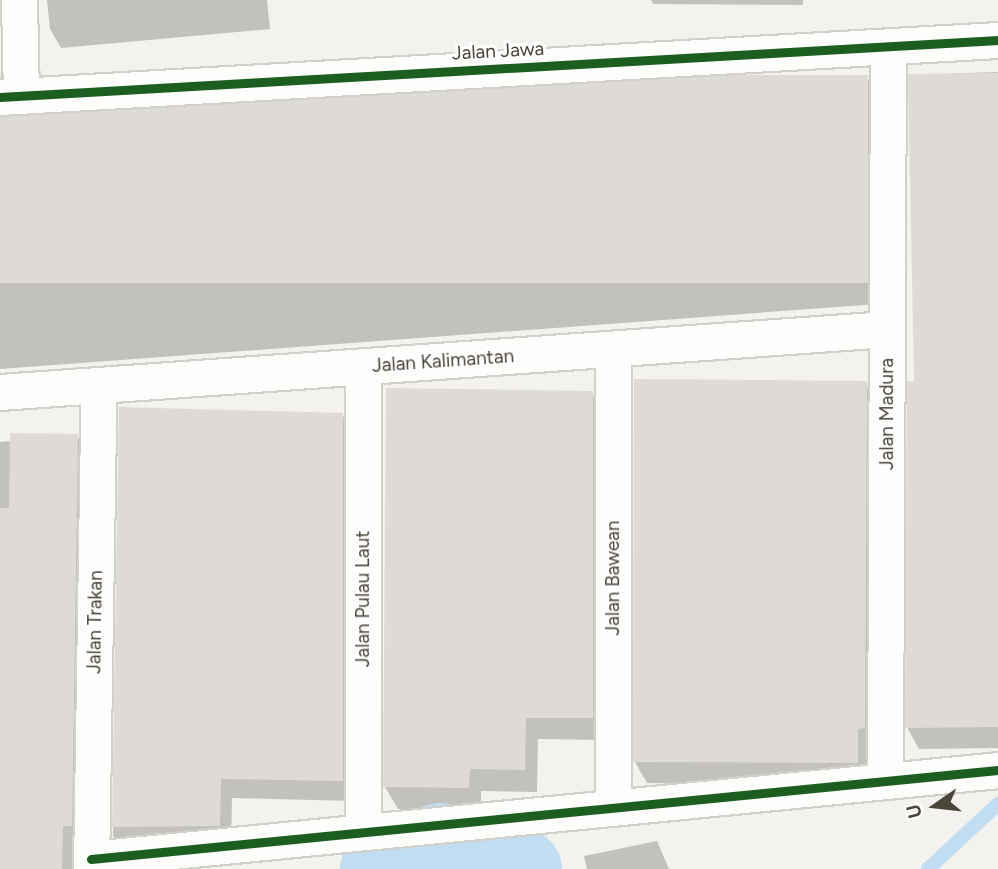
<!DOCTYPE html>
<html>
<head>
<meta charset="utf-8">
<style>
	body { margin:0 }
	#map { position:relative; width:998px; height:869px; overflow:hidden; background:#f4f2ee; font-family:Figtree,sans-serif }
	div>[style] { position:absolute }
	[style*='--x'] { left:calc(var(--x)*1px); top:calc(var(--y)*1px); width:calc(var(--w)*1px); rotate:calc(var(--a)*1deg) }
	.shadow>* { inset:0; background:#0003 }
	.stream>* { height:14px; margin:-7px; padding:0 7px; transform-origin:7px; border-radius:7px; background:#c0ddf1 }
	.river>* { height:80px; margin:-40px; padding:0 40px; transform-origin:40px; border-radius:40px; background:#c0ddf1 }
	.building>* { inset:0; background:#dedbd6; transform-origin:0 0 }
	.roads { filter:drop-shadow(2px 0 #d2d0cb) drop-shadow(-2px 0 #d2d0cb) drop-shadow(0 2px #d2d0cb) drop-shadow(0 -2px #d2d0cb) }
	.street>* { height:35px; margin:-17.5px; padding:0 17.5px; transform-origin:17.5px; border-radius:17.5px; background:#fdfdfc }
	.cycleway>* { height:9px; margin:-4.5px; padding:0 4.5px; transform-origin:4.5px; border-radius:4.5px; background:#1b5e20 }
	span { translate:-50% -50%; white-space:nowrap; text-align:center; line-height:1.15; -webkit-text-stroke:6px #fff; paint-order:stroke }
	.street-label { font-size:19px; color:#4b4439 }
	.north { position:absolute; left:900px; top:771px; width:70px; height:70px; -webkit-text-stroke:5px #fff; paint-order:stroke; rotate:256deg; font-size:19px; font-weight:700; line-height:28px; text-align:center; color:#4b4439 }
	.north::after { content:''; display:block; margin:auto; width:24px; height:32px; background:#4b4439; clip-path:polygon(50% 0,100% 100%,50% 72%,0 100%) }
</style>
</head>
<body>
<div id="map">
	<div class="shadow">
		<i style="clip-path:polygon(47px 0,267px 0,270px 29px,61px 48px,50px 29px)"></i>
		<i style="clip-path:polygon(651px 0,803px 0,803px 5px,653px 4px)"></i>
		<i style="clip-path:polygon(998px 72px,998px 748px,919px 749px,907px 727px,916px 383px,910px 75px)"></i>
		<i style="clip-path:polygon(867px 77px,879px 99px,878px 304px,0 369px,0 141px)"></i>
		<i style="clip-path:polygon(865px 383px,878px 404px,869px 784px,647px 783px,635px 762px)"></i>
		<i style="clip-path:polygon(592px 393px,605px 415px,605px 740px,538px 739px,537px 792px,481px 791px,481px 810px,398px 809px,385px 787px)"></i>
		<i style="clip-path:polygon(120px 409px,342px 414px,353px 434px,353px 801px,232px 798px,231px 846px,125px 856px,113px 836px)"></i>
		<i style="clip-path:polygon(77px 436px,91px 459px,86px 869px,0 869px,0 442px)"></i>
		<i style="clip-path:polygon(657px 841px,669px 869px,587px 869px,584px 856px)"></i>
	</div>
	<div class="stream">
		<i style="--x:928;--y:869;--w:96;--a:-42.9"></i>
	</div>
	<div class="river">
		<i style="--x:380;--y:869;--w:65;--a:-23.4"></i>
		<i style="--x:440;--y:843;--w:86;--a:17.6"></i>
	</div>
	<div class="building">
		<i style="clip-path:polygon(998px 73px,998px 727px,905px 728px,907px 381px,914px 381px,908px 74px)"></i>
		<i style="left:868px;top:75px;width:208px;height:870px;rotate:90deg"></i>
		<i style="clip-path:polygon(634px 379px,867px 381px,865px 728px,858px 729px,858px 763px,633px 762px)"></i>
		<i style="clip-path:polygon(386px 388px,593px 391px,593px 718px,526px 718px,525px 770px,470px 769px,469px 788px,383px 787px)"></i>
		<i style="clip-path:polygon(119px 407px,343px 413px,343px 781px,221px 779px,220px 826px,112px 827px)"></i>
		<i style="clip-path:polygon(10px 433px,78px 434px,72px 826px,63px 826px,62px 869px,0 869px,0 508px,9px 508px)"></i>
	</div>
	<div class="roads">
		<div class="street">
			<i style="--x:19;--y:0;--w:96;--a:88.8"></i>
			<i style="--x:0;--y:97;--w:1000;--a:-3.27"></i>
			<i style="--x:613;--y:349;--w:459;--a:90"></i>
			<i style="--x:363;--y:366;--w:466;--a:90"></i>
			<i style="--x:0;--y:392;--w:889;--a:-4.06"></i>
			<i style="--x:885;--y:781;--w:734;--a:-89.77"></i>
			<i style="--x:91;--y:859;--w:911;--a:-5.6"></i>
			<i style="--x:91;--y:869;--w:484;--a:-89.1"></i>
		</div>
	</div>
	<div class="cycleway">
		<i style="--x:0;--y:97;--w:1000;--a:-3.27"></i>
		<i style="--x:91;--y:859;--w:911;--a:-5.6"></i>
	</div>
	<div class="street-label">
		<span style="left:498px;top:51px;rotate:-3deg">Jalan Jawa</span>
		<span style="left:443px;top:361px;rotate:-4deg">Jalan Kalimantan</span>
		<span style="left:887px;top:414px;rotate:-90deg">Jalan Madura</span>
		<span style="left:613px;top:578px;rotate:-90deg">Jalan Bawean</span>
		<span style="left:363px;top:599px;rotate:-90deg">Jalan Pulau Laut</span>
		<span style="left:95px;top:622px;rotate:-89deg">Jalan Trakan</span>
	</div>
	<div class="north">U</div>
</div>
</body>
</html>
